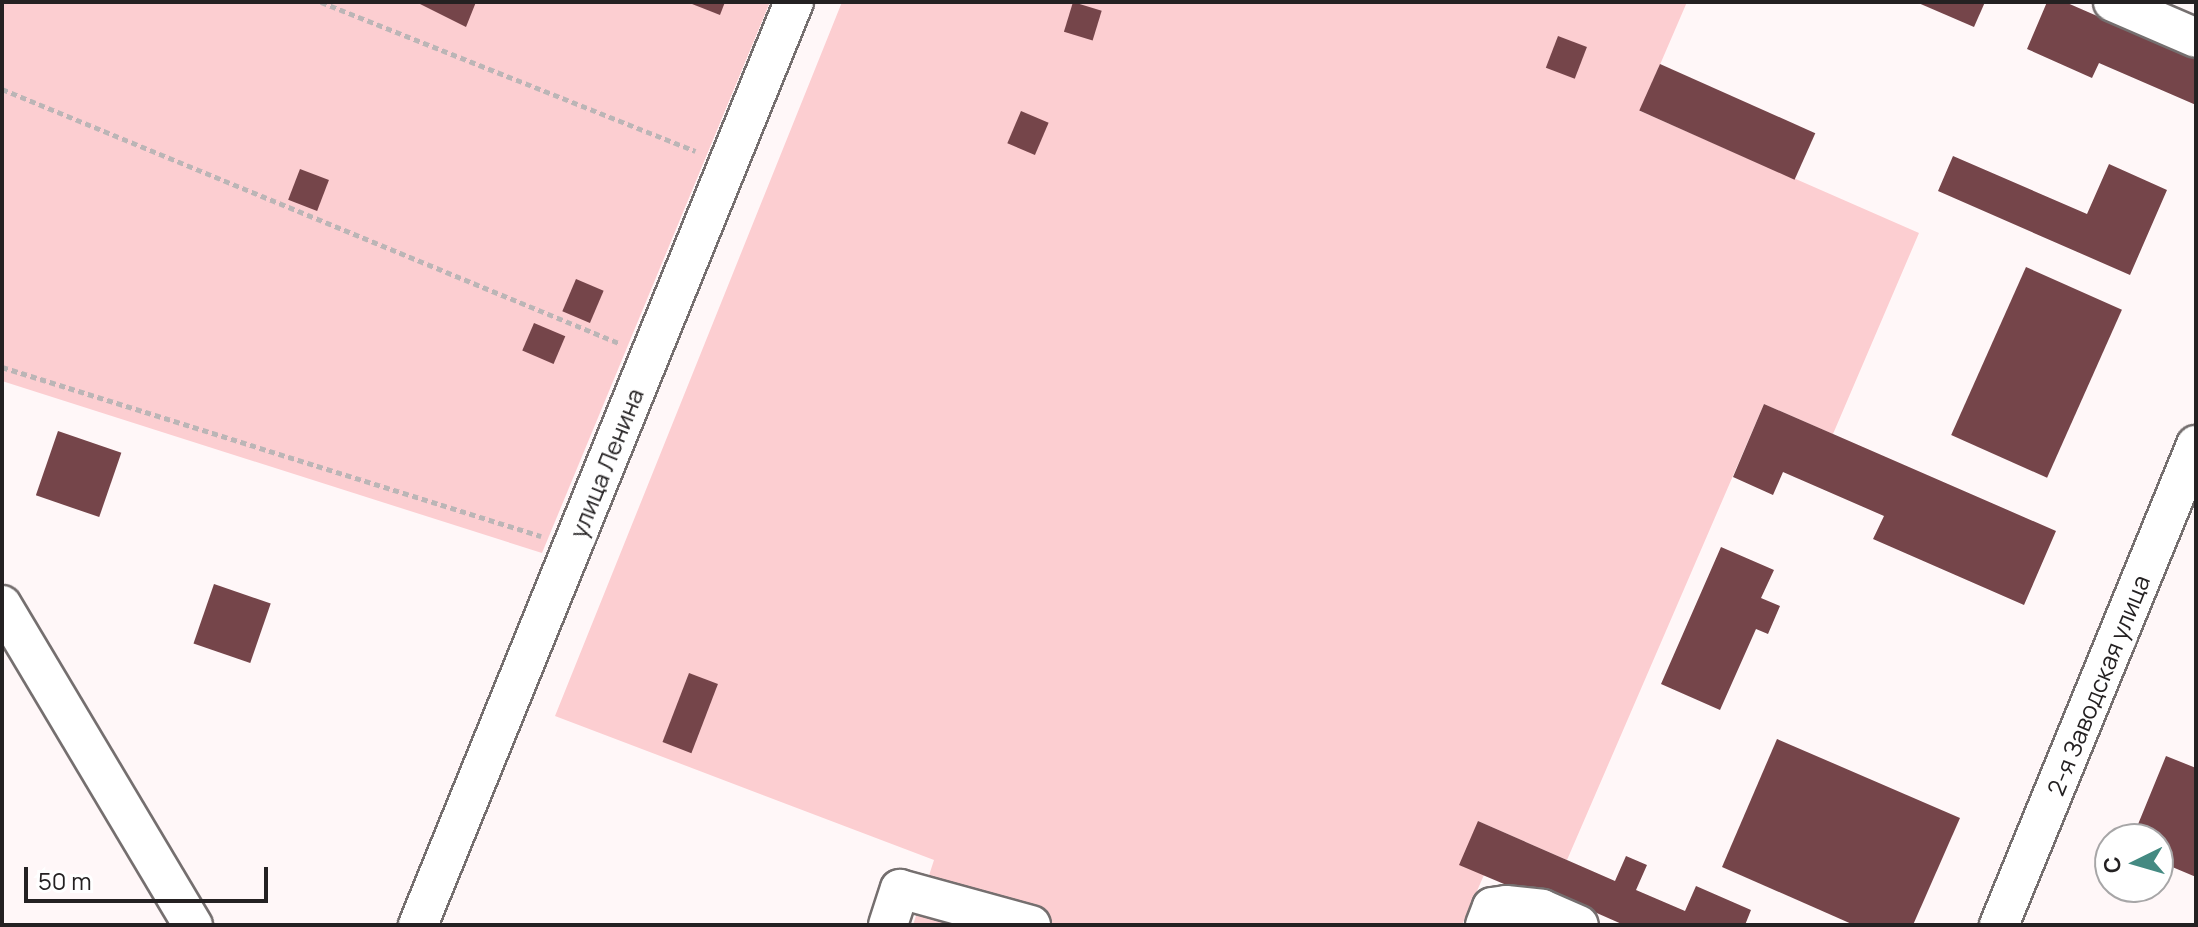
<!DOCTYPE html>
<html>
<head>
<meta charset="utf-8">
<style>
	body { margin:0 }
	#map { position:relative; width:2198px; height:927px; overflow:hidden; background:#fff7f8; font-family:Manrope,sans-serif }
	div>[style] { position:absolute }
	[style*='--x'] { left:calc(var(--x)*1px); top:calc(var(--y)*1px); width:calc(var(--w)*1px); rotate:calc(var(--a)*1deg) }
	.green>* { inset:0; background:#fcced1 }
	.building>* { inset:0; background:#75454a; transform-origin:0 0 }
	.path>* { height:5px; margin-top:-2.5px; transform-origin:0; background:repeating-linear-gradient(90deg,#bbb5b6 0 6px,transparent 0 10px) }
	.roads { filter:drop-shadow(2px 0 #756f6f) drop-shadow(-2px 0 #756f6f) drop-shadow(0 2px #756f6f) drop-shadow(0 -2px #756f6f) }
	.minor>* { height:38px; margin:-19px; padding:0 19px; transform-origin:19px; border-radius:19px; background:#fff }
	span { translate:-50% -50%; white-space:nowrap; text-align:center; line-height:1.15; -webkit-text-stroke:8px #fff; paint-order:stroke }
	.street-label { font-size:24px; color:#242122 }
	.frame { position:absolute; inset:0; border:4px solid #242122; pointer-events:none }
	.north { position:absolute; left:2094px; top:823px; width:80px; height:80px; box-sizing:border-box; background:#fff; border:2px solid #a7a6a7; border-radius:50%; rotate:265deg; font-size:22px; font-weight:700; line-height:32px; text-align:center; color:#242122 }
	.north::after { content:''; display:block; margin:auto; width:28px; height:36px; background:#448a82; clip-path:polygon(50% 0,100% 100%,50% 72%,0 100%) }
	.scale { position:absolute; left:24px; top:867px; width:244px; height:36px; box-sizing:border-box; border:4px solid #242122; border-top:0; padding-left:10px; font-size:24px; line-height:28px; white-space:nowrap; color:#242122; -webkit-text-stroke:6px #fff; paint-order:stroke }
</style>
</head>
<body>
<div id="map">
	<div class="green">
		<i style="clip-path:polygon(2px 2px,770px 2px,542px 553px,2px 381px)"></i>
		<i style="clip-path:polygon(842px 2px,1687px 2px,1640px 111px,1919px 233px,1833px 434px,1764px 404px,1567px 860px,1478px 821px,1484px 875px,1462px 925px,913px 925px,934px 860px,555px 716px)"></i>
	</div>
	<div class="building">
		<i style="clip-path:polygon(416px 2px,476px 2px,466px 27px)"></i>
		<i style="clip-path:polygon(687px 2px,725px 2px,720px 15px)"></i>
		<i style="left:1073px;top:2px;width:30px;height:31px;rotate:17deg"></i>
		<i style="clip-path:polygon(1916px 2px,1985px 2px,1974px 27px)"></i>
		<i style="clip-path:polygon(2047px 2px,2065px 2px,2196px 59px,2196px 105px,2099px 63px,2092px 78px,2027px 49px)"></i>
		<i style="left:1558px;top:36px;width:31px;height:34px;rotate:21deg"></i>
		<i style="left:1660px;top:64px;width:170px;height:51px;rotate:24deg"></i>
		<i style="left:1021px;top:111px;width:30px;height:35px;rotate:23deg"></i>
		<i style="clip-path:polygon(1953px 156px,2087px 214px,2109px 164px,2167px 190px,2130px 275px,1938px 191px)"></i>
		<i style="left:300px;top:169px;width:31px;height:33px;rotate:21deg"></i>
		<i style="left:2026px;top:267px;width:105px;height:184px;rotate:24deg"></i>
		<i style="left:576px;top:279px;width:30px;height:35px;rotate:23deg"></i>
		<i style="left:534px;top:323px;width:34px;height:30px;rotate:23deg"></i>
		<i style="clip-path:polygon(1764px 404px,2056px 531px,2024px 605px,1873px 539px,1884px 516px,1783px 472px,1773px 495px,1733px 477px)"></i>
		<i style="left:58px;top:431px;width:67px;height:68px;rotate:19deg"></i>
		<i style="clip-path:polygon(1721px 547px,1774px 570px,1761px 598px,1780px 606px,1768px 634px,1756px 629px,1720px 710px,1661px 684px)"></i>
		<i style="left:214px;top:584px;width:60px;height:63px;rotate:19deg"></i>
		<i style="left:689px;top:673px;width:31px;height:74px;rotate:21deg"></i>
		<i style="clip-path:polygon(1777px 739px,1960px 818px,1913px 925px,1854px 925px,1722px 867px)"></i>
		<i style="clip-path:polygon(2166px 756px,2196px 768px,2196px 877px,2158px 861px,2158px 839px,2132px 839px)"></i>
		<i style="clip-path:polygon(1478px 821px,1615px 881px,1626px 856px,1647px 865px,1636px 890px,1685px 911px,1696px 886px,1751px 910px,1745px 925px,1624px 925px,1549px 892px,1525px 886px,1523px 892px,1459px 865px)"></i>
	</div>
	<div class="path">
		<i style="--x:321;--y:2;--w:403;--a:21.7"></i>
		<i style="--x:2;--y:89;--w:667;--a:22.38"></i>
		<i style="--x:2;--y:367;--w:565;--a:17.41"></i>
	</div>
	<div class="roads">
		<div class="minor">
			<i style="--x:2113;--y:2;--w:90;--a:23.4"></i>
			<i style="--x:2;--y:605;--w:373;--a:59.2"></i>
			<i style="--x:418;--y:925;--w:997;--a:-67.84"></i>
			<i style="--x:888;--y:925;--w:38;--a:-72"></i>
			<i style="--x:900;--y:889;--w:136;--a:15.4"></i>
			<i style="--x:1485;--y:925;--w:19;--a:-69"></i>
			<i style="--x:1492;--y:907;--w:14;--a:-8"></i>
			<i style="--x:1506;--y:905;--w:36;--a:6"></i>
			<i style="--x:1542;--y:909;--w:40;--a:23.4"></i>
			<i style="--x:1999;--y:925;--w:519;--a:-67.69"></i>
		</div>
	</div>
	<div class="street-label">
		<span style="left:606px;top:463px;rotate:-68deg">улица Ленина</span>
		<span style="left:2098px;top:685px;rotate:-68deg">2-я Заводская улица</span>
	</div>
	<div class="frame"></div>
	<div class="north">С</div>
	<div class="scale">50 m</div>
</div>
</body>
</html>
